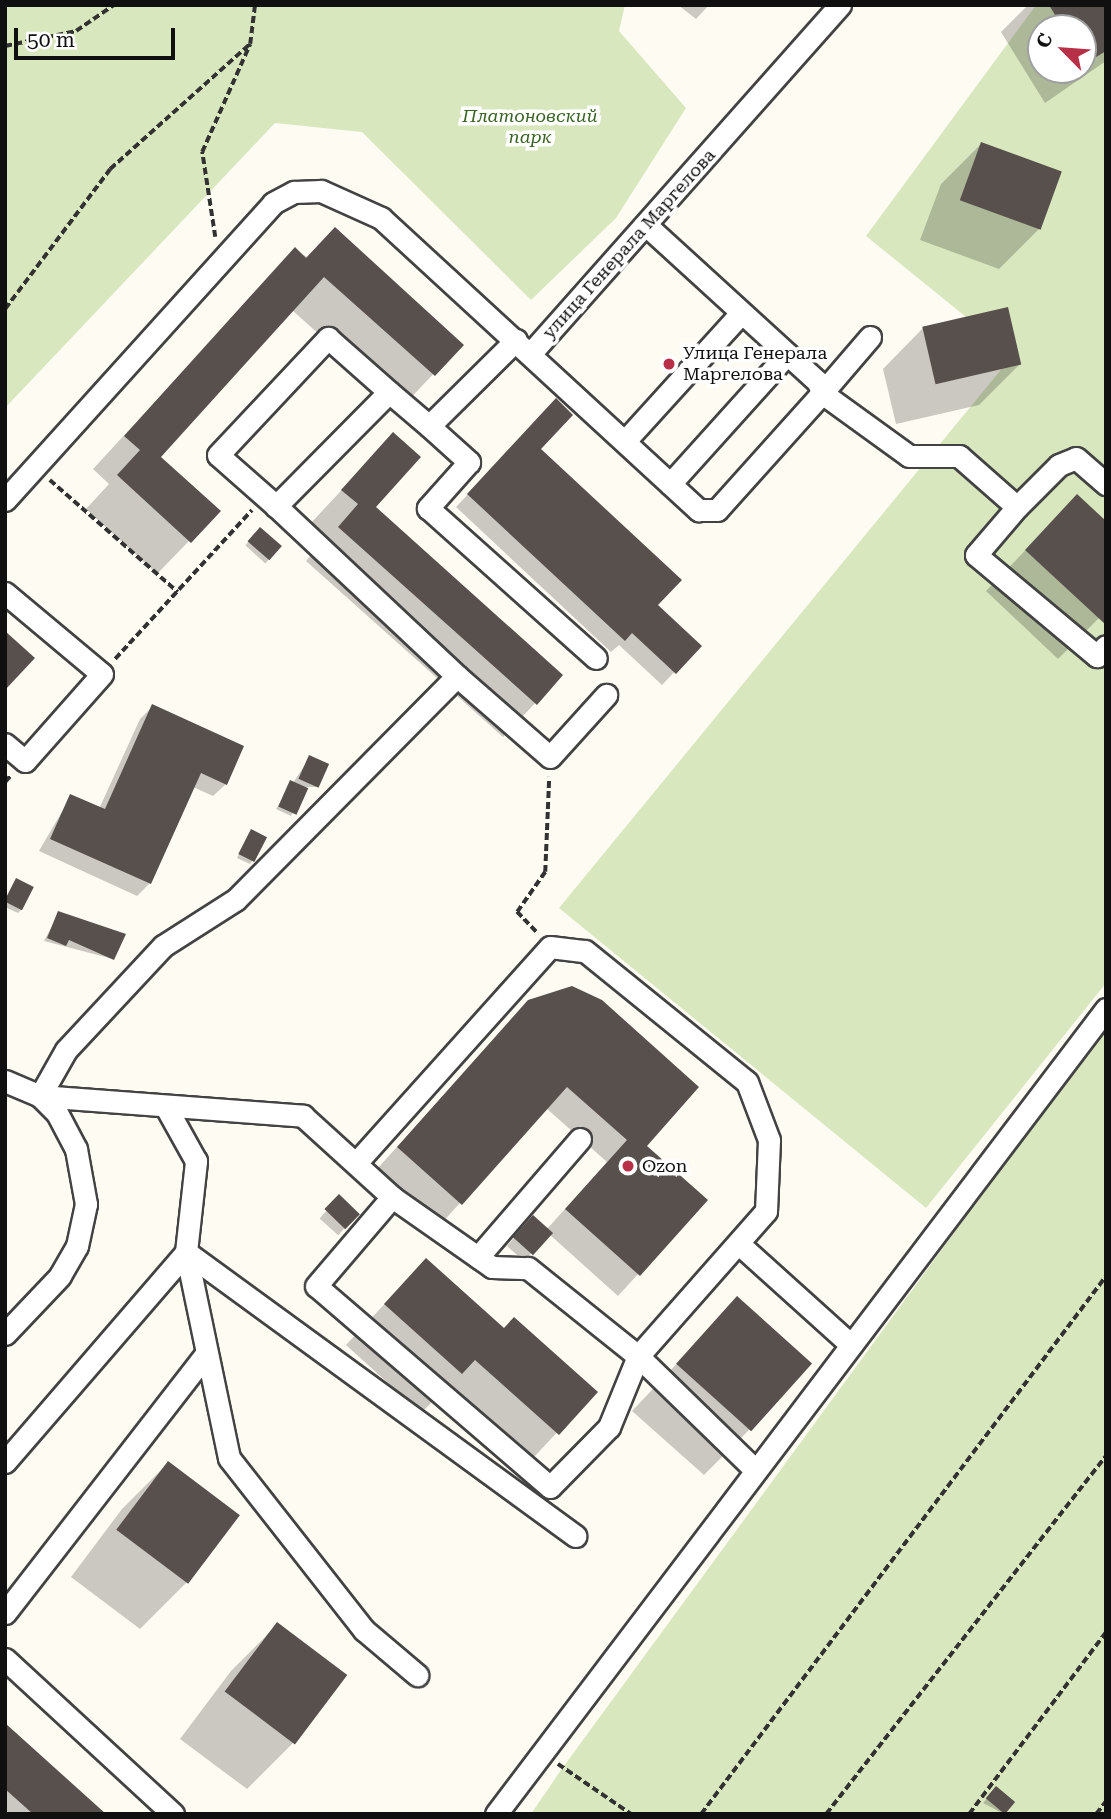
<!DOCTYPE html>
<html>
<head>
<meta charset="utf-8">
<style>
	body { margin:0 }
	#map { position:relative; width:1111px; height:1819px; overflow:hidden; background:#fefbf3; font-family:"Roboto Serif",serif }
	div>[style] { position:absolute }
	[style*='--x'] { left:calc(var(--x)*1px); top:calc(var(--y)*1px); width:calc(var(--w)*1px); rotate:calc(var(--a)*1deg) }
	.green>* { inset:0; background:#d9e7be }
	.shadow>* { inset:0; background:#0003; transform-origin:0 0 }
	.building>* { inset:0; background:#58504d; transform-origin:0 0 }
	.path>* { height:3.5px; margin-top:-1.75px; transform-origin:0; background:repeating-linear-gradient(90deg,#323232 0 7px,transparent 0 10.5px) }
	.roads { filter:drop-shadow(2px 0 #434343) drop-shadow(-2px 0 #434343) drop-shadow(0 2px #434343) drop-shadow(0 -2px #434343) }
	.minor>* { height:21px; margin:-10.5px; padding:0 10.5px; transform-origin:10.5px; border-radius:10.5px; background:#fff }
	.dots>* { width:19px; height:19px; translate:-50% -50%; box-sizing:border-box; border:4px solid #fff; border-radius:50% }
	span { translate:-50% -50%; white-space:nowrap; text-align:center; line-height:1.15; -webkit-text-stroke:7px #fff; paint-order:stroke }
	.park-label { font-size:18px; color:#396423; font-style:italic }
	.street-label { font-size:18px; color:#101010 }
	.poi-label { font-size:18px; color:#101010 }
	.left { translate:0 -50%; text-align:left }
	.frame { position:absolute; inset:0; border:7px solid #101010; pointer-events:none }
	.north { position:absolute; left:1027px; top:14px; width:70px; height:70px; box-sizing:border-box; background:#fff; border:2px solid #9f9f9f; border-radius:50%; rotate:295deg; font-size:19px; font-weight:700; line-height:28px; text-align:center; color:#101010 }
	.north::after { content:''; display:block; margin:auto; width:24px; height:32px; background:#b83047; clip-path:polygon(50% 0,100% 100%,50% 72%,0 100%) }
	.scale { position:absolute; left:14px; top:28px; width:161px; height:32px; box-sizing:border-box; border:4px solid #101010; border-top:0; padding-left:9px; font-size:21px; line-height:24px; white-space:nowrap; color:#101010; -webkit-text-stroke:5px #fff; paint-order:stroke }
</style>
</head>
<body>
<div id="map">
	<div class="green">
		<i style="clip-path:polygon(5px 5px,625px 5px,619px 31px,686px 108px,616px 218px,531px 300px,362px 132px,275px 123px,5px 408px)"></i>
		<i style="clip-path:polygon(evenodd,1036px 5px,1106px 5px,1106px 983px,926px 1208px,559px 908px,1013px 355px,866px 236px,1036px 5px,1041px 28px,1083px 28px,1083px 70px,1041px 70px,1041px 28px)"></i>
		<i style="clip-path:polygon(1106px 1025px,1106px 1814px,531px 1814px,561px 1770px)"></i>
	</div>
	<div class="shadow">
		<i style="clip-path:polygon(678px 5px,709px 5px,696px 19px)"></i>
		<i style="clip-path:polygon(evenodd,1028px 5px,1106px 5px,1106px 61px,1045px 103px,1001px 32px,1028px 5px,1041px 28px,1083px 28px,1083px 70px,1041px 70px,1041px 28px)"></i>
		<i style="clip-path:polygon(981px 144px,1039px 229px,999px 269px,920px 240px,941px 184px)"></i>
		<i style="clip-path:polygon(295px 250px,461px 345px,401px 408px,292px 310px,158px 457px,218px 511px,157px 574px,86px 509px,109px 484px,93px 469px)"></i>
		<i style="clip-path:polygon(923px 328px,1020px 364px,979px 405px,896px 424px,883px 369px)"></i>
		<i style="clip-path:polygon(544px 413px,539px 449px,656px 605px,699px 646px,662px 685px,619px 645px,611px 652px,456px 507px)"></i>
		<i style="clip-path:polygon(393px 435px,373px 507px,561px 676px,503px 737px,306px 561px,326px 538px,310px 524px)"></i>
		<i style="clip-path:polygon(1077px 497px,1106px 611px,1058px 659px,986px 591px)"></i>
		<i style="left:260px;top:529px;width:27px;height:22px;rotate:42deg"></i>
		<i style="clip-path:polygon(152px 707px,226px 784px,213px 796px,193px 787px,150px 883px,137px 896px,39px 851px,71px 796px,99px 809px,140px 719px)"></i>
		<i style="clip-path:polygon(310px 757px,316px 787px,306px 787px,291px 816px,276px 809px)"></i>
		<i style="clip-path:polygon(251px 831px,253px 860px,250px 864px,237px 858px)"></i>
		<i style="clip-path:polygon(16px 880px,22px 909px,18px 913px,5px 907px)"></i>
		<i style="clip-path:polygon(59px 913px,113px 959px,44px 941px)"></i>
		<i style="clip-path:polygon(529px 1001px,644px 1146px,705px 1201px,618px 1296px,549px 1234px,524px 1261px,507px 1246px,525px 1225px,547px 1229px,607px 1162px,546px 1108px,440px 1225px,377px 1169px)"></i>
		<i style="left:339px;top:1197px;width:25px;height:29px;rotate:42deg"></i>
		<i style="clip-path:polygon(426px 1260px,503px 1330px,595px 1392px,518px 1474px,435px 1399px,421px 1413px,346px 1345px)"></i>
		<i style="clip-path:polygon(738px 1299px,750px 1429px,704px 1475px,632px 1411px)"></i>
		<i style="clip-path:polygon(168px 1463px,237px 1515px,186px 1583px,140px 1629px,71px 1577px,122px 1509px)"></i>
		<i style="clip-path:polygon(277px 1625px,293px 1743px,247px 1789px,180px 1739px,231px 1671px)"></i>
		<i style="clip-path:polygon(5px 1725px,104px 1814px,5px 1814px)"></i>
		<i style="clip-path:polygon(996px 1788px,1013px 1802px,1004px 1814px,983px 1803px)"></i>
	</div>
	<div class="building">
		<i style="clip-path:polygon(1049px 5px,1106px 5px,1106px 51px,1083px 65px,1083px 28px,1063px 28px)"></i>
		<i style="left:981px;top:142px;width:86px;height:62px;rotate:20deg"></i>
		<i style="clip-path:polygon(335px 227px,464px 345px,435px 376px,324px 277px,161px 457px,221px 511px,191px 543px,117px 475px,140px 450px,124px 436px,295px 247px,306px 258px)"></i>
		<i style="left:1008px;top:307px;width:59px;height:88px;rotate:77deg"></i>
		<i style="clip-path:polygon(556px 398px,573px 415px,541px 449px,682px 580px,658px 605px,702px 646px,676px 674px,632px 633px,625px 641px,467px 494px)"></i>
		<i style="clip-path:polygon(393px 432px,421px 457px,376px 507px,563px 675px,537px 705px,338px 527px,358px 504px,341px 490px)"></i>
		<i style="clip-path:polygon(1077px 494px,1106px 521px,1106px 625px,1025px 550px)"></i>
		<i style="left:260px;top:527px;width:29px;height:19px;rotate:41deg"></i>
		<i style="clip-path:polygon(5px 631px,35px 658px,5px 690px)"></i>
		<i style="clip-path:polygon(152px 704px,244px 746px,227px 785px,201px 773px,151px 884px,50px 839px,70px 794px,105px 809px)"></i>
		<i style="left:309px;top:755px;width:22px;height:26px;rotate:24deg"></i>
		<i style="left:290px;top:780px;width:20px;height:29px;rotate:24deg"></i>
		<i style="left:251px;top:829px;width:18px;height:28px;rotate:27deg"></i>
		<i style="left:16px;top:878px;width:20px;height:26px;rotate:27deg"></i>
		<i style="clip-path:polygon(58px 911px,126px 934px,114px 960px,69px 940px,66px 946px,47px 938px)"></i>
		<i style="clip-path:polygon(572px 986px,602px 1000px,699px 1087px,647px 1146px,708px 1200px,640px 1276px,565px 1209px,627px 1140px,567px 1087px,462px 1205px,397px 1147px,528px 1000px)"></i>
		<i style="left:339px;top:1194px;width:29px;height:21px;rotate:44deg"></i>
		<i style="left:533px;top:1215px;width:27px;height:30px;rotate:42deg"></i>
		<i style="clip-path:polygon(426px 1258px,504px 1328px,514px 1317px,598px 1392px,559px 1435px,475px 1360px,462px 1374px,384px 1304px)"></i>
		<i style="left:737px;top:1296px;width:101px;height:91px;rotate:42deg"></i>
		<i style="left:168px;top:1461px;width:90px;height:86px;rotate:37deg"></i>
		<i style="left:277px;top:1622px;width:88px;height:87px;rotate:37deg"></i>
		<i style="clip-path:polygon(5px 1723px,106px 1814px,33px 1814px,5px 1789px)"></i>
		<i style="left:996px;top:1786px;width:25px;height:16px;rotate:40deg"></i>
	</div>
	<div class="path">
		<i style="--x:5;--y:46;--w:73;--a:-11.9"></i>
		<i style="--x:76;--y:31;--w:46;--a:-34.4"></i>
		<i style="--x:215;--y:237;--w:86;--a:-98.7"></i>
		<i style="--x:202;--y:152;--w:118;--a:-66"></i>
		<i style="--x:250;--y:44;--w:39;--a:-83"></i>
		<i style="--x:5;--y:309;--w:175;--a:-53.1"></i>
		<i style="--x:110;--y:169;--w:188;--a:-41.8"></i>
		<i style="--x:50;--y:480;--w:170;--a:41.2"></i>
		<i style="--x:115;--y:659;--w:202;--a:-47.4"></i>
		<i style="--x:5;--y:782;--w:9;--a:-49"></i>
		<i style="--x:536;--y:932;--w:28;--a:-134"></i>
		<i style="--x:517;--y:912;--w:49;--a:-55"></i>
		<i style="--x:545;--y:872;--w:95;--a:-87.6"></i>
		<i style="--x:558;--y:1764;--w:88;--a:34.4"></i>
		<i style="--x:701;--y:1814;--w:673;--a:-53.03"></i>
		<i style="--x:826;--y:1814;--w:454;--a:-52"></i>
		<i style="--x:969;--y:1814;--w:228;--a:-53"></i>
		<i style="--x:1096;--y:1814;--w:16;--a:-52"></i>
	</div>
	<div class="roads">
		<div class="minor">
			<i style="--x:870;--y:337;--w:74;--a:130.6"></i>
			<i style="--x:822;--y:393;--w:107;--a:35.9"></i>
			<i style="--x:909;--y:456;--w:50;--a:0"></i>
			<i style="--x:959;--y:456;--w:77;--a:41.3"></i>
			<i style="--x:1017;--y:507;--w:59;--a:-45"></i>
			<i style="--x:1059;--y:465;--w:18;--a:-22"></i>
			<i style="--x:1076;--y:458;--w:40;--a:41"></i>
			<i style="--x:516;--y:340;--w:122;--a:135.3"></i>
			<i style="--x:429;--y:426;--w:52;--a:-139.6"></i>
			<i style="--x:389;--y:392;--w:161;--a:134.7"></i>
			<i style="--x:276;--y:506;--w:248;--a:43.2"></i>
			<i style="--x:457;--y:676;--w:315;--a:134.7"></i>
			<i style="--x:235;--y:900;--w:85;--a:147.4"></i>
			<i style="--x:163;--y:946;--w:142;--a:133"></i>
			<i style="--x:66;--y:1050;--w:53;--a:119.5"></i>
			<i style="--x:40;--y:1096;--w:264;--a:4.3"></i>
			<i style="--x:303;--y:1116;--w:120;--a:42.3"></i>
			<i style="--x:392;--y:1197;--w:122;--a:35"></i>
			<i style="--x:492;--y:1267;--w:36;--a:2"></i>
			<i style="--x:528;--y:1268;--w:141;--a:38.7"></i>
			<i style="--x:638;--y:1356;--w:162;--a:44.2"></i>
			<i style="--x:530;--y:354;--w:467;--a:-48.4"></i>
			<i style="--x:429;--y:426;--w:54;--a:42"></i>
			<i style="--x:469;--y:462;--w:62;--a:131.7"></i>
			<i style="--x:428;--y:508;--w:225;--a:41.8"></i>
			<i style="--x:625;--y:441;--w:173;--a:-47.8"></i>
			<i style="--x:670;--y:484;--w:175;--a:-48"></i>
			<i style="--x:5;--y:500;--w:400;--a:-47.9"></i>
			<i style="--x:273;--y:203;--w:24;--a:-28"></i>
			<i style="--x:294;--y:192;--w:27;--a:-2"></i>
			<i style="--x:321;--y:191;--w:66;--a:24.2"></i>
			<i style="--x:381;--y:218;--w:432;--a:42.6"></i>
			<i style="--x:699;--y:510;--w:18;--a:0"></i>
			<i style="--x:717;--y:510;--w:157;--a:-48.1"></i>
			<i style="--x:822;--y:393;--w:12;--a:-110"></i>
			<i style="--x:818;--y:382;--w:233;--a:-137.6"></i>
			<i style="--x:276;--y:506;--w:77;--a:-138.7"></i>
			<i style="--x:218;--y:455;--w:161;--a:-46.8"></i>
			<i style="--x:328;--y:338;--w:81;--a:41.5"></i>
			<i style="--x:1017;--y:507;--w:63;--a:130.5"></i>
			<i style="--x:976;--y:555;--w:158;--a:39.9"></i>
			<i style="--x:1097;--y:656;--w:13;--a:-48"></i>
			<i style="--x:5;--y:593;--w:126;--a:39.9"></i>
			<i style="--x:102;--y:674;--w:116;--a:131.5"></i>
			<i style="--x:25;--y:761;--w:26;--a:-140"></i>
			<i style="--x:457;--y:676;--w:123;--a:41.1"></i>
			<i style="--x:550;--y:757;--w:84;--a:-47.9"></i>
			<i style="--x:5;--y:1081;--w:38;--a:23"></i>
			<i style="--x:40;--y:1096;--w:24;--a:45"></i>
			<i style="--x:57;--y:1113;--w:41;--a:62.2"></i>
			<i style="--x:76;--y:1149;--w:56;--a:79.7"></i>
			<i style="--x:86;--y:1204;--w:43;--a:102.1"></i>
			<i style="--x:77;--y:1246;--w:34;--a:120"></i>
			<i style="--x:60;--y:1276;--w:80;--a:133.5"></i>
			<i style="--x:356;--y:1163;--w:290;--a:-48.1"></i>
			<i style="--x:550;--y:947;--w:35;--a:7"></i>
			<i style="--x:585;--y:951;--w:208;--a:39"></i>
			<i style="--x:747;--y:1082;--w:62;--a:69.2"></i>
			<i style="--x:769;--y:1140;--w:71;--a:92.4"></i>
			<i style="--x:766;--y:1211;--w:193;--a:131.4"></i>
			<i style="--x:638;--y:1356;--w:77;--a:112.2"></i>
			<i style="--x:609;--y:1427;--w:84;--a:134.5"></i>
			<i style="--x:550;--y:1487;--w:308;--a:-139.3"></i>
			<i style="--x:316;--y:1286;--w:117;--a:-49.5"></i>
			<i style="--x:739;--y:1244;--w:149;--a:42"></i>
			<i style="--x:186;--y:1252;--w:210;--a:78.2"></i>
			<i style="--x:229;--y:1458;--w:219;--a:51.9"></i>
			<i style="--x:364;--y:1630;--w:70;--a:40.3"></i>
			<i style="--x:186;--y:1252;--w:482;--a:36.1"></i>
			<i style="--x:478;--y:1257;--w:156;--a:-49.2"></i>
			<i style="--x:5;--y:1462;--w:277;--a:-49.2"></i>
			<i style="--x:186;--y:1252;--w:92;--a:-83.7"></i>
			<i style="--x:196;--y:1161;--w:62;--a:-119.1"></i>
			<i style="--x:5;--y:1613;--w:329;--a:-52.2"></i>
			<i style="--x:5;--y:1659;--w:229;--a:42.7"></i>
			<i style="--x:496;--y:1814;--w:1010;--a:-52.85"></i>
		</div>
	</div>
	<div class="dots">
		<i style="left:669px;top:364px;background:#b83047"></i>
		<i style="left:628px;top:1166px;background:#b83047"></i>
	</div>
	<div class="park-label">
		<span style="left:530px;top:127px">Платоновский<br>парк</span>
	</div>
	<div class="street-label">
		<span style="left:629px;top:244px;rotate:-48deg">улица Генерала Маргелова</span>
	</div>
	<div class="poi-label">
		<span class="left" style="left:683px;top:364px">Улица Генерала<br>Маргелова</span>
		<span class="left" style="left:642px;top:1166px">Ozon</span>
	</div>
	<div class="frame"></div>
	<div class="north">С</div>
	<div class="scale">50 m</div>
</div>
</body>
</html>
